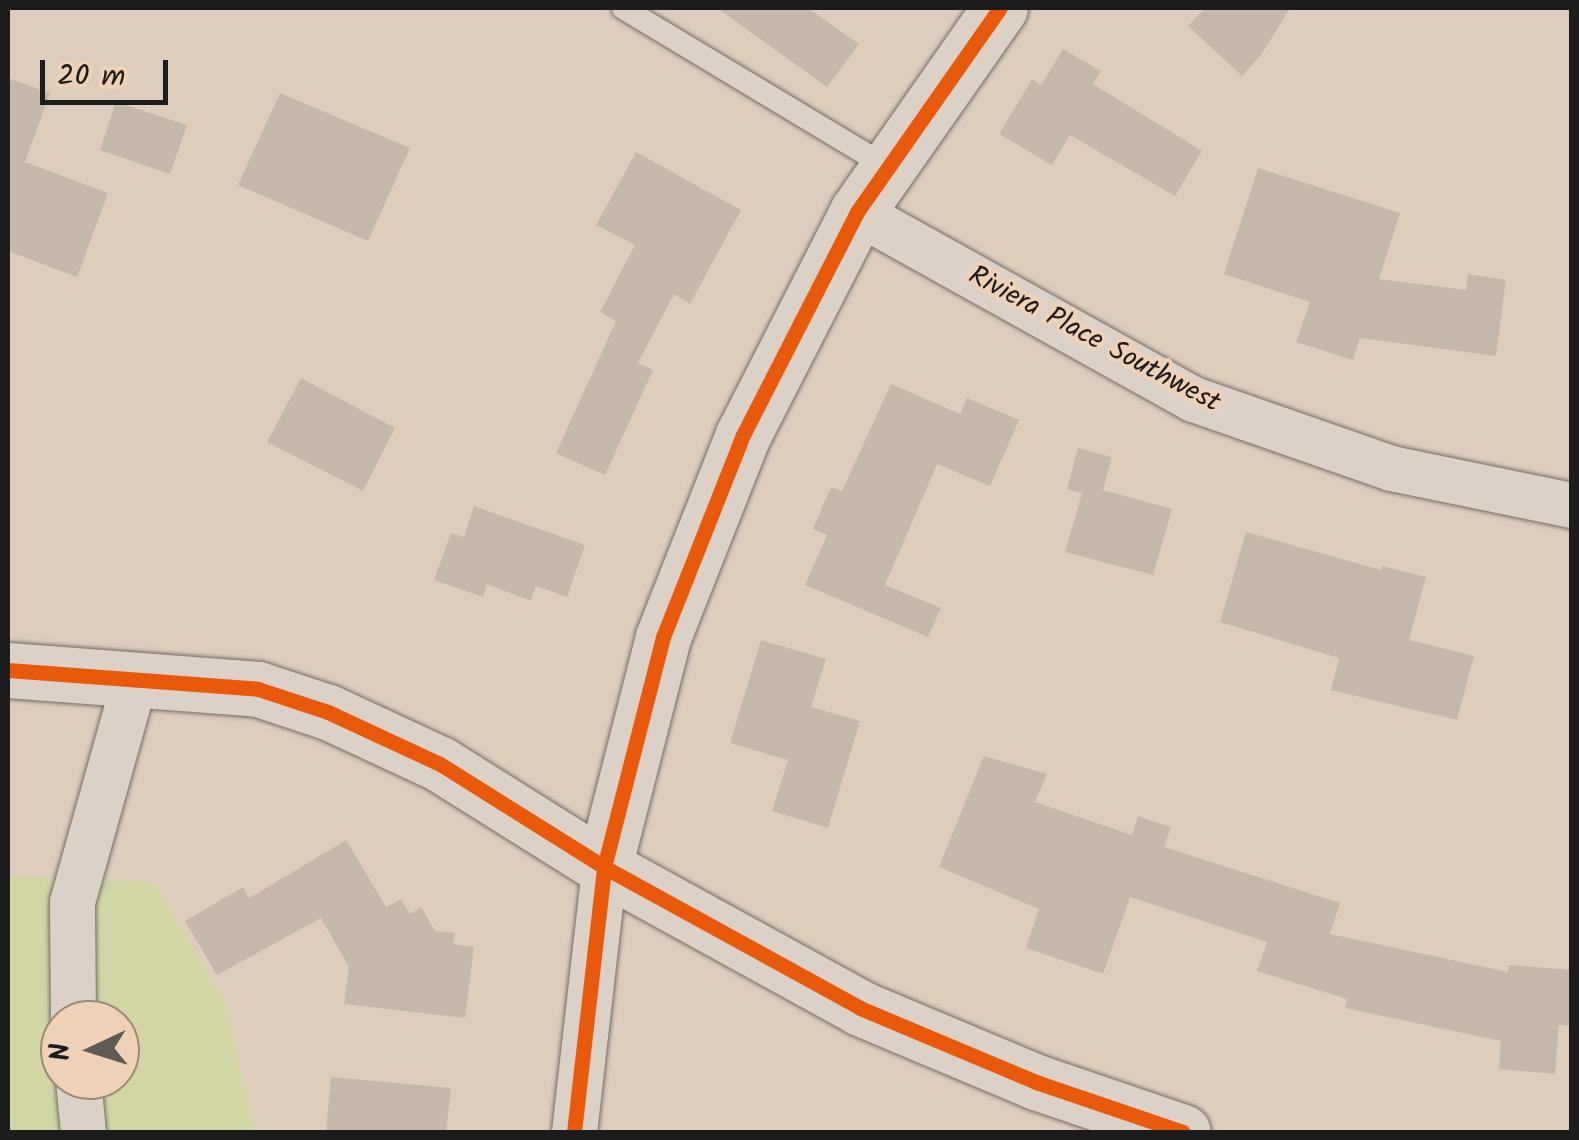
<!DOCTYPE html>
<style>
body{margin:0}
#map{position:relative;width:1579px;height:1140px;overflow:hidden;background:#dfcdbc;font-family:Kalam,sans-serif}
div>[style]{position:absolute}
.green>*{inset:0;background:#d2d6a5}
.building>*{inset:0;background:#c6b8a9}
.roads{filter:drop-shadow(0 0 2px #746c64) drop-shadow(0 0 2px #746c64)}
.service>*{height:22px;margin:-11px;padding:0 11px;transform-origin:11px;border-radius:11px;background:#dcd1c6}
.minor>*{height:45px;margin:-22.5px;padding:0 22.5px;transform-origin:22.5px;border-radius:22.5px;background:#dcd1c6}
.tertiary>*{height:55px;margin:-27.5px;padding:0 27.5px;transform-origin:27.5px;border-radius:27.5px;background:#dcd1c6}
.cycleway>*{height:15px;margin:-7.5px;padding:0 7.5px;transform-origin:7.5px;border-radius:7.5px;background:#e8590c}
span{translate:-50% -50%;white-space:nowrap;text-align:center;line-height:1.15;-webkit-text-stroke:8px #efd1b5;paint-order:stroke}
.street-label{font-size:28px;color:#1c1c1c}
.frame{position:absolute;inset:0;border:10px solid #1c1c1c;pointer-events:none}
.north{position:absolute;left:40px;top:1000px;width:100px;height:100px;box-sizing:border-box;background:#efd1b5;border:2px solid #9b8978;border-radius:50%;rotate:266deg;font-size:28px;font-weight:700;line-height:40px;text-align:center;color:#1c1c1c}
.north::after{content:'';display:block;margin:auto;width:35px;height:45px;background:#605a54;clip-path:polygon(50% 0,100% 100%,50% 72%,0 100%)}
.scale{position:absolute;left:40px;top:60px;width:128px;height:45px;box-sizing:border-box;border:5px solid #1c1c1c;border-top:0;padding-left:12px;font-size:30px;line-height:35px;white-space:nowrap;color:#1c1c1c;-webkit-text-stroke:8px #efd1b5;paint-order:stroke}
</style>
<div id="map">
<div class="green">
<i style="clip-path:polygon(evenodd,8px 875px,154px 882px,226px 1005px,255px 1132px,8px 1132px,8px 875px,60px 1020px,120px 1020px,120px 1080px,60px 1080px,60px 1020px)"></i>
</div>
<div class="building">
<i style="clip-path:polygon(717px 8px,808px 8px,859px 44px,827px 87px)"></i>
<i style="clip-path:polygon(1205px 8px,1290px 8px,1261px 55px,1242px 76px,1188px 26px)"></i>
<i style="clip-path:polygon(1063px 49px,1101px 71px,1093px 84px,1202px 151px,1175px 196px,1070px 135px,1052px 165px,999px 134px,1032px 79px,1041px 85px)"></i>
<i style="clip-path:polygon(8px 78px,50px 93px,25px 162px,108px 193px,77px 277px,8px 251px)"></i>
<i style="clip-path:polygon(280px 93px,410px 148px,368px 241px,238px 185px)"></i>
<i style="clip-path:polygon(116px 102px,187px 125px,170px 174px,100px 150px)"></i>
<i style="clip-path:polygon(636px 152px,741px 210px,690px 304px,674px 294px,638px 363px,653px 370px,605px 475px,556px 453px,616px 321px,600px 312px,635px 245px,596px 225px)"></i>
<i style="clip-path:polygon(1258px 168px,1400px 213px,1379px 279px,1466px 290px,1468px 274px,1506px 280px,1496px 356px,1360px 338px,1353px 360px,1296px 342px,1310px 302px,1224px 274px)"></i>
<i style="clip-path:polygon(301px 378px,395px 428px,363px 491px,267px 442px)"></i>
<i style="clip-path:polygon(891px 384px,960px 414px,967px 398px,1019px 420px,990px 486px,937px 464px,885px 585px,941px 608px,928px 637px,805px 585px,827px 535px,813px 529px,831px 487px,842px 491px)"></i>
<i style="clip-path:polygon(1078px 448px,1112px 457px,1103px 490px,1172px 509px,1153px 575px,1065px 552px,1082px 493px,1067px 489px)"></i>
<i style="clip-path:polygon(474px 506px,585px 545px,567px 597px,536px 586px,531px 601px,487px 584px,483px 597px,434px 580px,451px 533px,464px 537px)"></i>
<i style="clip-path:polygon(1246px 532px,1381px 570px,1382px 566px,1426px 577px,1409px 640px,1474px 656px,1457px 720px,1331px 690px,1339px 658px,1220px 622px)"></i>
<i style="clip-path:polygon(761px 640px,826px 659px,811px 707px,860px 721px,828px 828px,772px 811px,788px 760px,730px 743px)"></i>
<i style="clip-path:polygon(984px 756px,1047px 774px,1035px 802px,1132px 835px,1138px 816px,1171px 827px,1164px 847px,1340px 903px,1330px 934px,1508px 972px,1509px 965px,1572px 970px,1572px 1026px,1559px 1025px,1555px 1074px,1499px 1069px,1501px 1041px,1345px 1008px,1347px 999px,1257px 971px,1267px 942px,1130px 897px,1103px 974px,1026px 948px,1039px 909px,939px 867px)"></i>
<i style="clip-path:polygon(346px 840px,386px 907px,401px 899px,410px 914px,421px 907px,435px 931px,455px 933px,453px 944px,474px 947px,465px 1018px,344px 1004px,349px 967px,321px 918px,217px 975px,185px 921px,243px 887px,249px 898px)"></i>
<i style="clip-path:polygon(331px 1077px,451px 1088px,446px 1132px,326px 1132px)"></i>
</div>
<div class="roads">
<div class="service">
<i style="left:623px;top:8px;width:309px;rotate:31deg"></i>
</div>
<div class="minor">
<i style="left:857px;top:212px;width:385px;rotate:29.1deg"></i>
<i style="left:1193px;top:399px;width:210px;rotate:19.2deg"></i>
<i style="left:1391px;top:468px;width:185px;rotate:11.6deg"></i>
<i style="left:73px;top:1020px;width:118px;rotate:-90.5deg"></i>
<i style="left:72px;top:902px;width:233px;rotate:-74.3deg"></i>
<i style="left:78px;top:1080px;width:52px;rotate:84.5deg"></i>
<i style="left:574px;top:1132px;width:267px;rotate:-83.5deg"></i>
</div>
<div class="tertiary">
<i style="left:8px;top:670px;width:251px;rotate:4.3deg"></i>
<i style="left:258px;top:689px;width:74px;rotate:18.2deg"></i>
<i style="left:328px;top:712px;width:123px;rotate:24.9deg"></i>
<i style="left:440px;top:764px;width:194px;rotate:32.1deg"></i>
<i style="left:604px;top:867px;width:292px;rotate:28.8deg"></i>
<i style="left:860px;top:1008px;width:191px;rotate:22.8deg"></i>
<i style="left:1036px;top:1082px;width:155px;rotate:18.8deg"></i>
<i style="left:604px;top:867px;width:237px;rotate:-75.6deg"></i>
<i style="left:663px;top:637px;width:217px;rotate:-68.4deg"></i>
<i style="left:743px;top:435px;width:250px;rotate:-62.9deg"></i>
<i style="left:857px;top:212px;width:249px;rotate:-55deg"></i>
</div>
</div>
<div class="cycleway">
<i style="left:8px;top:670px;width:251px;rotate:4.3deg"></i>
<i style="left:258px;top:689px;width:74px;rotate:18.2deg"></i>
<i style="left:328px;top:712px;width:123px;rotate:24.9deg"></i>
<i style="left:440px;top:764px;width:194px;rotate:32.1deg"></i>
<i style="left:604px;top:867px;width:292px;rotate:28.8deg"></i>
<i style="left:860px;top:1008px;width:191px;rotate:22.8deg"></i>
<i style="left:1036px;top:1082px;width:155px;rotate:18.8deg"></i>
<i style="left:574px;top:1132px;width:267px;rotate:-83.5deg"></i>
<i style="left:604px;top:867px;width:237px;rotate:-75.6deg"></i>
<i style="left:663px;top:637px;width:217px;rotate:-68.4deg"></i>
<i style="left:743px;top:435px;width:250px;rotate:-62.9deg"></i>
<i style="left:857px;top:212px;width:249px;rotate:-55deg"></i>
</div>
<div class="street-label">
<span style="left:1094px;top:340px;rotate:28deg">Riviera Place Southwest</span>
</div>
<div class="frame"></div>
<div class="north">N</div>
<div class="scale">20 m</div>
</div>
